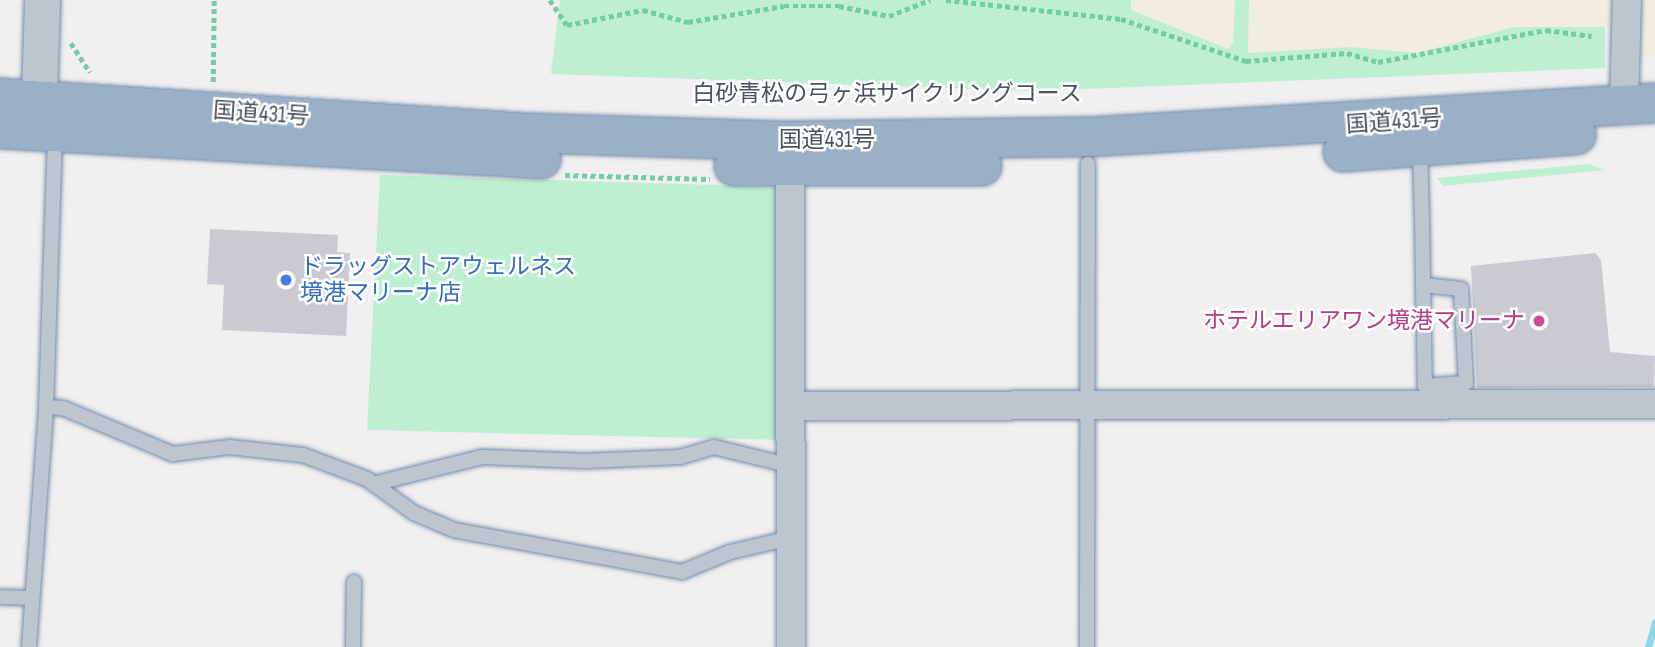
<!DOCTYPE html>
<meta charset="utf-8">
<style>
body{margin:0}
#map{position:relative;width:1655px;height:647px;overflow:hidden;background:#f1efef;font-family:"Sofia Sans Condensed","Noto Sans JP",sans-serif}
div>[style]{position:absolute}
.green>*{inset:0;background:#bdefd0}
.sand>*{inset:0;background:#f3eddf}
.stream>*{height:7px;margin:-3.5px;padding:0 3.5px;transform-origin:3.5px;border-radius:3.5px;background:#8ad8ec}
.building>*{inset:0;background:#c9cbd1}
.path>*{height:4.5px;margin-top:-2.25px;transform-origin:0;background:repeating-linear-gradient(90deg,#74cda2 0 5px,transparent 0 8.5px)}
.roads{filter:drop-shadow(0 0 2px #718caa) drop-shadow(0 0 2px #718caa)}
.service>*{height:14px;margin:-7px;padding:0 7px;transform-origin:7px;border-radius:7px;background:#bdc6ce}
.minor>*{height:28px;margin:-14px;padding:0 14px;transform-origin:14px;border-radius:14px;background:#bdc6ce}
.tertiary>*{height:35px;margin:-17.5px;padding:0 17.5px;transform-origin:17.5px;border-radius:17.5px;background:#bdc6ce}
.trunk>*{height:38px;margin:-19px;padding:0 19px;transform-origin:19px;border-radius:19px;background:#9ab0c6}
.dots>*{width:19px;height:19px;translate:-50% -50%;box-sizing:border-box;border:4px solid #fff;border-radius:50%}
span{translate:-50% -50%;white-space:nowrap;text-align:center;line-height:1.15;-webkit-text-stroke:5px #fff;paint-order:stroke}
.street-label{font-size:23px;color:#47525c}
.shop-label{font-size:23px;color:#366cbe}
.left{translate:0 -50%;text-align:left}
.hotel-label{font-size:23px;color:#b23c85}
.right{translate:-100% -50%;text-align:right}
</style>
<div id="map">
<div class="green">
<i style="clip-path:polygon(560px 0,1605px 0,1605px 68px,1035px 91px,551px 74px)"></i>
<i style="clip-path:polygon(1589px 164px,1605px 170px,1443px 186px,1437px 178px)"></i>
<i style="clip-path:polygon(380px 175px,780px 187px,783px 440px,367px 430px)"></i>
</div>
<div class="sand">
<i style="clip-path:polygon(1131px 0,1235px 0,1233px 43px,1228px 49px,1131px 10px)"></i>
<i style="clip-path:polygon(1249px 0,1617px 0,1617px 27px,1514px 27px,1417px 53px,1350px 47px,1248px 53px)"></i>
<i style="clip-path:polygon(1638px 0,1655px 0,1655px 55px,1636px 57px)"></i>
</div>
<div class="stream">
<i style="left:1648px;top:647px;width:26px;rotate:-74deg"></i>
</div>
<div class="building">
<i style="clip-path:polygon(210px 229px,338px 235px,337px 252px,350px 253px,346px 336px,222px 330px,224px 285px,207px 284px)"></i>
<i style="clip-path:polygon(1595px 253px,1601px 260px,1610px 352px,1655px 356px,1654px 387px,1477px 388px,1471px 266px)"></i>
</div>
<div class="path">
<i style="left:550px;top:0;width:30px;rotate:56deg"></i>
<i style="left:567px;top:25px;width:77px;rotate:-11.2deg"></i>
<i style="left:643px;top:10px;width:47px;rotate:14.9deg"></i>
<i style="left:688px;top:22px;width:97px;rotate:-9.5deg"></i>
<i style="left:784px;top:6px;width:55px"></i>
<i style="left:839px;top:6px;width:51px;rotate:11.3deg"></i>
<i style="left:889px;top:16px;width:44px;rotate:-21.3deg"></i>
<i style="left:946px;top:0;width:176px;rotate:6.2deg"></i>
<i style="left:1121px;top:19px;width:132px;rotate:18.6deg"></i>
<i style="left:1246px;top:61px;width:101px;rotate:-4.5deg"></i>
<i style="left:1347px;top:53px;width:32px;rotate:16deg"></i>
<i style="left:1378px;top:62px;width:171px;rotate:-10.8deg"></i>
<i style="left:1546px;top:30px;width:46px;rotate:7.4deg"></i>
<i style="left:71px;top:43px;width:35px;rotate:57deg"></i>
<i style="left:213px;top:82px;width:82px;rotate:-89.3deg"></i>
<i style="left:565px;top:175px;width:145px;rotate:1.6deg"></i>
</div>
<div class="roads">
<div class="service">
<i style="left:1420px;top:148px;width:70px;rotate:88.4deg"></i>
<i style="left:1422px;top:218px;width:67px;rotate:89.1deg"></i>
<i style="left:1423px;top:285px;width:101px;rotate:88.9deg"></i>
<i style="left:1425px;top:386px;width:41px;rotate:-4.2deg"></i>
<i style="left:1466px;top:383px;width:94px;rotate:-93deg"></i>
<i style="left:1461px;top:289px;width:38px;rotate:-174deg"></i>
<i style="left:46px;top:407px;width:17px;rotate:3deg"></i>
<i style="left:63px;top:408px;width:119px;rotate:22.7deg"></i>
<i style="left:173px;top:454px;width:56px;rotate:-7.1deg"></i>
<i style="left:229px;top:447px;width:74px;rotate:6.2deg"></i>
<i style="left:303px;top:455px;width:68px;rotate:20.6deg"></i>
<i style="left:367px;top:479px;width:58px;rotate:35.9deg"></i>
<i style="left:414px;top:513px;width:43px;rotate:23deg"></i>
<i style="left:454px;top:530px;width:232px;rotate:10.4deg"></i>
<i style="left:682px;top:572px;width:52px;rotate:-22.6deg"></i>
<i style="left:730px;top:552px;width:62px;rotate:-13.1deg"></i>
<i style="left:373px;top:484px;width:112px;rotate:-13.9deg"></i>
<i style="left:482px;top:457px;width:103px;rotate:2.2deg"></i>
<i style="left:585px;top:461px;width:95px;rotate:-2.4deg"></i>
<i style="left:680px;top:457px;width:35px;rotate:-16deg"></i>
<i style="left:714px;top:447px;width:80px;rotate:13.7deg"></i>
<i style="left:0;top:597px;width:32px;rotate:2deg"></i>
<i style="left:29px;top:647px;width:241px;rotate:-85.9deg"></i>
<i style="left:46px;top:407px;width:272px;rotate:-88.1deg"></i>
<i style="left:353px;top:647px;width:65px;rotate:-89.1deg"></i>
<i style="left:1087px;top:647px;width:483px;rotate:-89.9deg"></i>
</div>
<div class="minor">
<i style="left:1624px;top:105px;width:105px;rotate:-88.4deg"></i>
<i style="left:790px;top:149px;width:498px;rotate:89.9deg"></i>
<i style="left:793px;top:406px;width:862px;rotate:-0.13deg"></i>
</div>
<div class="tertiary">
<i style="left:38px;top:128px;width:128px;rotate:-88.2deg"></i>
</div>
<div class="trunk">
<i style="left:0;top:98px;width:530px;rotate:3.79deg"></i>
<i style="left:529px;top:133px;width:261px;rotate:1.8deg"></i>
<i style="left:790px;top:141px;width:298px;rotate:-0.8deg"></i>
<i style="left:1088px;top:137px;width:568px;rotate:-3.43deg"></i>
<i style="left:0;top:129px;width:542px;rotate:3.17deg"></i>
<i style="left:1343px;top:152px;width:234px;rotate:-4.2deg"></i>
<i style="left:734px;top:166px;width:248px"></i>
</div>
</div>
<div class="dots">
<i style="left:286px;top:280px;background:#3f7fe0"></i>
<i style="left:1539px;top:321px;background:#d1479c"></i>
</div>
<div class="street-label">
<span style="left:887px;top:94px">白砂青松の弓ヶ浜サイクリングコース</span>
<span style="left:261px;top:114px;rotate:4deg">国道431号</span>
<span style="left:1394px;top:122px;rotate:-4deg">国道431号</span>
<span style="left:827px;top:140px">国道431号</span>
</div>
<div class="shop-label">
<span class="left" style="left:300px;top:280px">ドラッグストアウェルネス<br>境港マリーナ店</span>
</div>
<div class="hotel-label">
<span class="right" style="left:1525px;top:321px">ホテルエリアワン境港マリーナ</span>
</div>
</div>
